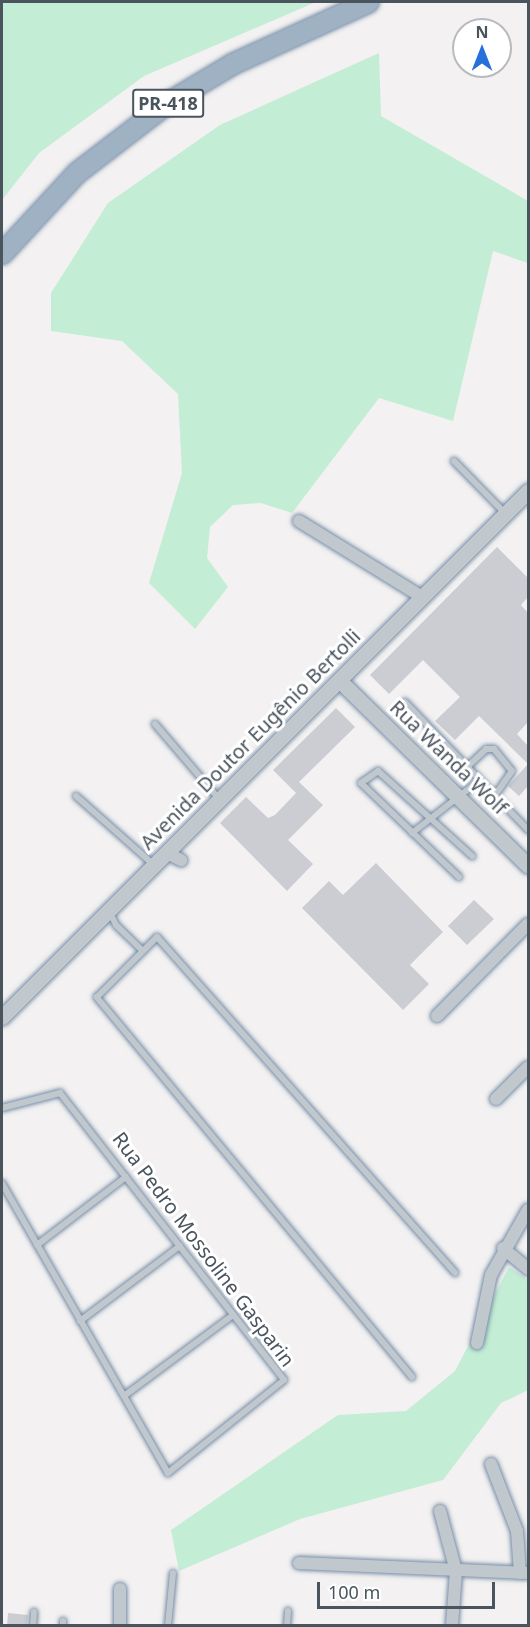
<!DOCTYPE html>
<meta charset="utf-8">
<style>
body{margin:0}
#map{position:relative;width:530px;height:1627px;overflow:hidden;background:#f3f1f1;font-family:"Noto Sans",sans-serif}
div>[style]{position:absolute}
.green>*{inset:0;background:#c3edd4}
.building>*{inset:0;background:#cbcdd3}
.roads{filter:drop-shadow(0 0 2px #778ea8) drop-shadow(0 0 2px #778ea8)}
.service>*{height:6px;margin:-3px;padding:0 3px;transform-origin:3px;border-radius:3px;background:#c0c8ce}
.minor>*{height:12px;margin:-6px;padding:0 6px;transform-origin:6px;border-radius:6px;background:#c0c8ce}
.tertiary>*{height:15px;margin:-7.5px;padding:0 7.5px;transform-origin:7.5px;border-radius:7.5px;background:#c0c8ce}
.trunk>*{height:20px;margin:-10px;padding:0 10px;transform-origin:10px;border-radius:10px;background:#9fb2c4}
span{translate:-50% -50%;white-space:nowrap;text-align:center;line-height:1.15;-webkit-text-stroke:6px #fff;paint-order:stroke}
.shield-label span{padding:2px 4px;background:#fff;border:2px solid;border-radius:4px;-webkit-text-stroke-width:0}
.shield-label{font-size:18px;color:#4a545d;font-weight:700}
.street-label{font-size:20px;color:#4a545d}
.frame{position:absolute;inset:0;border:3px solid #4a545d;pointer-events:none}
.north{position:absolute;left:452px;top:18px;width:60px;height:60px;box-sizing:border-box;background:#fff;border:2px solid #b7bbbe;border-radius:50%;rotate:0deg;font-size:16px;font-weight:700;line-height:24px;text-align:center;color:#4a545d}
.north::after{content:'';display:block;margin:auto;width:21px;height:27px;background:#2571d9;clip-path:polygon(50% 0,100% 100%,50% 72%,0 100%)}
.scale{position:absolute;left:317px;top:1582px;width:178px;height:27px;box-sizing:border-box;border:3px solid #4a545d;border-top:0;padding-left:8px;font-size:18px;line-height:21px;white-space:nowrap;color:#4a545d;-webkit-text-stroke:4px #fff;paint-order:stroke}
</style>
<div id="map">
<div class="green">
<i style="clip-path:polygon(2px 2px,316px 2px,144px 76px,39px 153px,2px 200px)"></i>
<i style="clip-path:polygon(379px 53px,381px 116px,528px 201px,528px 263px,493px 251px,453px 421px,379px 398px,292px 513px,261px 503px,233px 505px,210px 527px,207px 558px,228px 587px,195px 629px,149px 583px,182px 473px,178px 394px,122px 341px,51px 331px,51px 293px,108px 203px,220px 125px)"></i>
<i style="clip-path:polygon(509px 1267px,528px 1280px,528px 1390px,501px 1403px,443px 1480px,300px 1519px,179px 1571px,171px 1530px,338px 1415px,406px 1411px,455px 1371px)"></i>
</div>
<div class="building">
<i style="clip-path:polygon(497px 547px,528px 578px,528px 597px,521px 605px,528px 613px,528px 722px,517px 734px,528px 746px,528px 786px,519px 796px,508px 786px,528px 764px,479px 716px,455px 740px,435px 721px,460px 697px,423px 660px,389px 694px,370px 675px)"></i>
<i style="clip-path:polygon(336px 708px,355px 727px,299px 782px,323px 805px,288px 840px,313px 864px,287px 891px,220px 823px,246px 797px,268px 818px,275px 815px,296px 793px,273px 770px)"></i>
<i style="clip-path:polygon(376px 863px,443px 932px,410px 965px,429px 984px,403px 1010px,302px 908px,329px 881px,343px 895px)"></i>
<i style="clip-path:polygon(474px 900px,494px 919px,467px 945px,448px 926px)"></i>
<i style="clip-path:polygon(8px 1613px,28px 1615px,27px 1626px,7px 1626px)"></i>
</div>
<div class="roads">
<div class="service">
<i style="left:454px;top:461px;width:73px;rotate:45.6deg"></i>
<i style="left:405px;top:702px;width:178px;rotate:46.1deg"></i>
<i style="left:155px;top:724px;width:99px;rotate:49.5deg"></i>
<i style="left:468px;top:766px;width:25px;rotate:-43deg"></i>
<i style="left:486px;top:749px;width:8px"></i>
<i style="left:494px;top:749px;width:28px;rotate:51deg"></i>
<i style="left:512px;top:771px;width:29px;rotate:125deg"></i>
<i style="left:76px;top:796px;width:104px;rotate:41.5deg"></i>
<i style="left:412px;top:833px;width:86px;rotate:-37.9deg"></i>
<i style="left:459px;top:877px;width:136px;rotate:-136.2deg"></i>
<i style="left:361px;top:783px;width:21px;rotate:-35deg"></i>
<i style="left:378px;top:771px;width:127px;rotate:42.1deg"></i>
<i style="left:109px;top:911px;width:16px;rotate:63deg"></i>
<i style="left:116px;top:925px;width:35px;rotate:44deg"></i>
<i style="left:2px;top:1108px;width:60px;rotate:-14.5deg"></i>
<i style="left:60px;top:1093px;width:364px;rotate:52deg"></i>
<i style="left:284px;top:1380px;width:149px;rotate:141.3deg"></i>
<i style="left:168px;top:1473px;width:334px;rotate:-119.8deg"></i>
<i style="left:37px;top:1245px;width:112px;rotate:-37.4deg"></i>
<i style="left:80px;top:1321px;width:125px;rotate:-36.9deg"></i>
<i style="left:412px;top:1377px;width:494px;rotate:-129.7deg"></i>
<i style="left:97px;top:997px;width:85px;rotate:-45deg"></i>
<i style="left:157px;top:937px;width:449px;rotate:48.4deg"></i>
<i style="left:124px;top:1396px;width:136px;rotate:-36.6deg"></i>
<i style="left:33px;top:1626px;width:14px;rotate:-86deg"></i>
<i style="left:63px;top:1626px;width:5px;rotate:-90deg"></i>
<i style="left:168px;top:1626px;width:53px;rotate:-84.6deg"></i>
<i style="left:287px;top:1626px;width:15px;rotate:-86deg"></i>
</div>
<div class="minor">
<i style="left:299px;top:521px;width:145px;rotate:31.7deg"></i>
<i style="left:167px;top:853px;width:16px;rotate:27deg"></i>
<i style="left:437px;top:1016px;width:129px;rotate:-45.3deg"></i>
<i style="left:496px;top:1099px;width:45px;rotate:-45deg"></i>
<i style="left:503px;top:1248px;width:33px;rotate:40deg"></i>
<i style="left:477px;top:1343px;width:69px;rotate:-78.4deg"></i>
<i style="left:491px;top:1275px;width:75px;rotate:-60.4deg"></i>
<i style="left:491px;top:1464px;width:72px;rotate:68.8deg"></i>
<i style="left:517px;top:1531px;width:42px;rotate:85.9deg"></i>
<i style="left:440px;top:1511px;width:62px;rotate:75.1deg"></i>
<i style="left:456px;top:1571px;width:55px;rotate:94.2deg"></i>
<i style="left:299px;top:1563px;width:229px;rotate:2.5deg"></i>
<i style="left:120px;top:1626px;width:37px;rotate:-90deg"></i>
</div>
<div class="tertiary">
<i style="left:339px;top:680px;width:265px;rotate:44.5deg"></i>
<i style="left:2px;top:1017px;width:744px;rotate:-45deg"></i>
</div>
<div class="trunk">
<i style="left:2px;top:254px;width:110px;rotate:-47.2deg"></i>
<i style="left:77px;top:173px;width:118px;rotate:-37.5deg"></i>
<i style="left:171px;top:101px;width:72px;rotate:-30.8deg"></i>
<i style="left:233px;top:64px;width:149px;rotate:-24.5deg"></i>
</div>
</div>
<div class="shield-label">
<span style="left:168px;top:103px">PR-418</span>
</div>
<div class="street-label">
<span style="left:250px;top:739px;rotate:-45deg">Avenida Doutor Eugênio Bertolli</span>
<span style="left:449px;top:757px;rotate:44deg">Rua Wanda Wolf</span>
<span style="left:204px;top:1249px;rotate:53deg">Rua Pedro Mossoline Gasparin</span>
</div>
<div class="frame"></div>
<div class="north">N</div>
<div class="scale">100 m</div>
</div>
